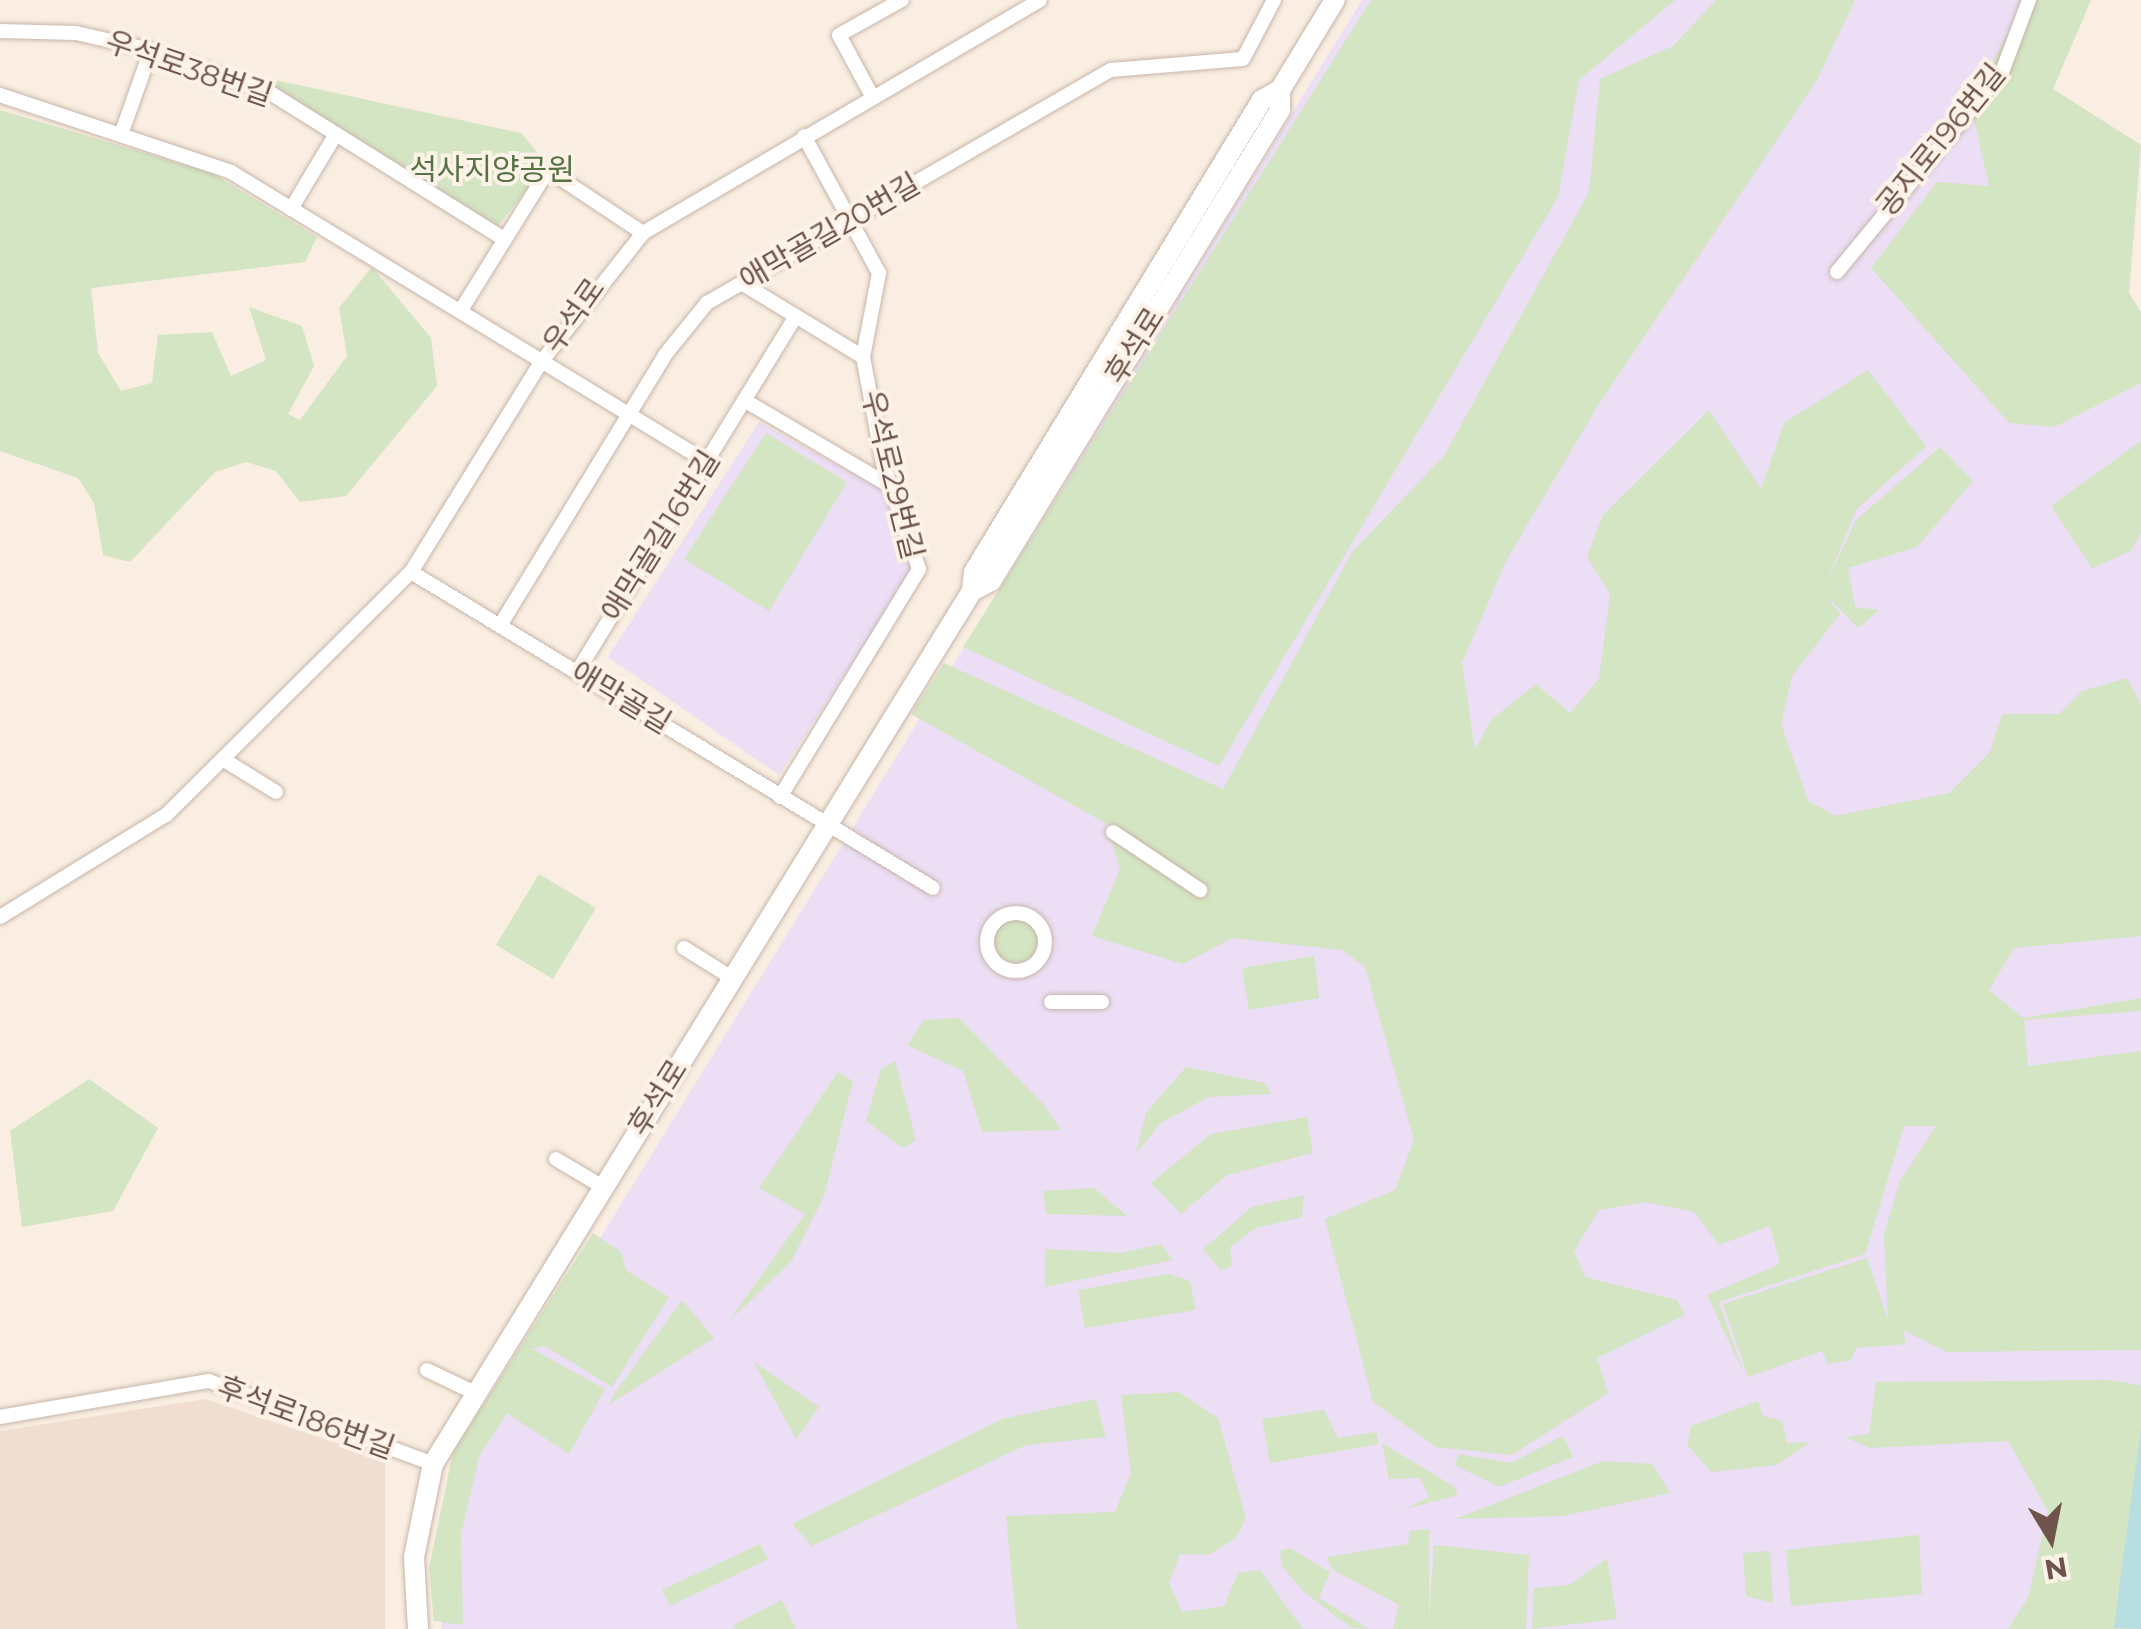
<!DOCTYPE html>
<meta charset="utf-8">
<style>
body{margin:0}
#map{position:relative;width:2141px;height:1629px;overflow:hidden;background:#f9eee1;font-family:Montserrat,"Noto Sans KR",sans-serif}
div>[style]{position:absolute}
.residential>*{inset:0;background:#f0dfd0}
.education>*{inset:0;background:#ebdef5}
.green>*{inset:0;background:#d3e5c2}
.round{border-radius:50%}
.water>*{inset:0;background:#b8dee1}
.roads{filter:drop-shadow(0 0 2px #c8b5aa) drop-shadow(0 0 2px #c8b5aa)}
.street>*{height:14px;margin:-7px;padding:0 7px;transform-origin:7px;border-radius:7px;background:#fff}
.street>.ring{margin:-7px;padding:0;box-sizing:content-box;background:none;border:14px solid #fff;border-radius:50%}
.secondary>*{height:20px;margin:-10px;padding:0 10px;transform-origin:10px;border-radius:10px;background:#fff}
span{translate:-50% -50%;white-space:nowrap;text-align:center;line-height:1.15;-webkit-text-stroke:8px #fdf2e7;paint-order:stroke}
.street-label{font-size:30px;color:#6e544b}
.park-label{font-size:30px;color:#557344}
.north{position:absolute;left:2001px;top:1489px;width:100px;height:100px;-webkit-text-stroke:8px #fdf2e7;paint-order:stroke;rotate:170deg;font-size:28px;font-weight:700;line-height:40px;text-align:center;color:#6e544b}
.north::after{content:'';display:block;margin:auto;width:35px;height:45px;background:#6e544b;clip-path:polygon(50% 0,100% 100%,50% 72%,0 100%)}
</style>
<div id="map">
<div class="residential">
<i style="clip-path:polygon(205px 1399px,385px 1459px,385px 1629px,0 1629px,0 1431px)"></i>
</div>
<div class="education">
<i style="clip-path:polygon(1362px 0,2062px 0,2024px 151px,2141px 366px,2141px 1629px,441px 1629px,473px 1445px)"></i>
<i style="clip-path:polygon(759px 422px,888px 493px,915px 567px,779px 775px,608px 657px)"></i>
</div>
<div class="green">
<i style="clip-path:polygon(1371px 0,1675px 0,1579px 80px,1558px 197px,1219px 766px,963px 647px)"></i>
<i style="clip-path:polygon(1716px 0,1855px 0,1817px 80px,1597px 407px,1506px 561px,1462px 663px,1475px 750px,1491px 720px,1536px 684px,1570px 713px,1599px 679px,1610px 594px,1587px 557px,1603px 515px,1709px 410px,1761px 489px,1784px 423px,1868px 370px,1926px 446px,1856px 510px,1823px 592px,1856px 520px,1940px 447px,1973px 481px,1917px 547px,1848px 568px,1855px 607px,1879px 610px,1858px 628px,1825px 594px,1840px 614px,1792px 676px,1781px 724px,1808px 801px,1835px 816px,1949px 793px,1990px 752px,2002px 714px,2059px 714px,2082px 691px,2127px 678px,2141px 704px,2141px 936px,2014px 948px,1989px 990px,2023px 1018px,2141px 998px,2141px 1011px,2024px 1020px,2028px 1066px,2141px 1051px,2141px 1350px,1947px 1352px,1903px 1330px,1906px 1344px,1856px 1348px,1851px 1360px,1828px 1364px,1822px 1351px,1748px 1377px,1723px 1304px,1867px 1258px,1888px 1320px,1884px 1234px,1900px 1181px,1936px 1126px,1904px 1126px,1865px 1254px,1719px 1302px,1744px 1374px,1707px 1295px,1780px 1264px,1770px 1226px,1719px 1245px,1694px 1212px,1645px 1202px,1599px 1210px,1574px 1251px,1585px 1277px,1677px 1300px,1685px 1315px,1597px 1358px,1608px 1393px,1512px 1455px,1436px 1447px,1373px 1402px,1325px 1219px,1395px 1190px,1414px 1140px,1365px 967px,1342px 950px,1232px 938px,1183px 964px,1092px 936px,1120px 869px,1107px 824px,911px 714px,944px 663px,1223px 789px,1352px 552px,1444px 456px,1589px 192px,1600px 79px,1673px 46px)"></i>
<i style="clip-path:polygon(2024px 0,2091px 0,2053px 89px,2141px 145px,2129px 293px,2141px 312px,2141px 383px,2054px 427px,2009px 423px,1871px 268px,1937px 182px,1989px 186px,1971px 106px)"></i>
<i style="clip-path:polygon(257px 76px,521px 133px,547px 164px,498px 226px)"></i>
<i style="clip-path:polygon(0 110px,212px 173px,317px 237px,305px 262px,91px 288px,98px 353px,121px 391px,152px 383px,158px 335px,212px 332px,231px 376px,266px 360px,249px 307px,302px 326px,314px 366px,288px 414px,300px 420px,347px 356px,339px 308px,372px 267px,431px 338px,437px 386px,346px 496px,300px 502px,276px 471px,246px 462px,215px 472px,130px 562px,103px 555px,94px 503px,78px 478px,0 451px)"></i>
<i style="clip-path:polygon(766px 433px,847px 482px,769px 611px,684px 559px)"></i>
<i style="clip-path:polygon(2141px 441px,2141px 533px,2131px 551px,2092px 568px,2051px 506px)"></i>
<i style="clip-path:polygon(539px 874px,596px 908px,553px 979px,496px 945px)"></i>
<i class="round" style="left:990px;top:917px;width:48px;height:48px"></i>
<i style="clip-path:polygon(1314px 956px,1319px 998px,1249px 1010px,1242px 968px)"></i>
<i style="clip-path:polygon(959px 1018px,1043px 1104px,1061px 1130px,982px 1132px,963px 1071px,907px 1045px,924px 1020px)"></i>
<i style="clip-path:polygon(895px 1061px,916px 1140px,903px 1148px,866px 1121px,881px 1069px)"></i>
<i style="clip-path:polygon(1186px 1067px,1265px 1083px,1271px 1094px,1209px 1097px,1162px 1122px,1136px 1153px,1146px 1113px)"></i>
<i style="clip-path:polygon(838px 1072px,853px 1081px,824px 1196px,791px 1262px,729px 1321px,805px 1214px,759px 1188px)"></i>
<i style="clip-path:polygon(89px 1079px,158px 1128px,113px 1211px,22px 1227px,10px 1131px)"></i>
<i style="clip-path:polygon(1307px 1117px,1313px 1153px,1227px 1175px,1181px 1214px,1151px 1183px,1211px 1134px)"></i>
<i style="clip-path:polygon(1094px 1188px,1127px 1216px,1046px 1214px,1043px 1191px)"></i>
<i style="clip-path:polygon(1304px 1195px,1302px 1217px,1256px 1228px,1230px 1247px,1232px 1266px,1221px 1270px,1203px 1249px,1252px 1207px)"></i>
<i style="clip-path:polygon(593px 1233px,621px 1252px,627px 1271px,669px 1297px,612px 1387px,545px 1346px,532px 1349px,605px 1389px,569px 1454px,507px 1413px,479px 1457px,461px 1534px,463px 1625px,434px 1621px,429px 1568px,453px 1452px)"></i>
<i style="clip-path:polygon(1161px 1244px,1173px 1260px,1045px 1287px,1045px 1249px,1121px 1253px)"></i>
<i style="clip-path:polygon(1169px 1274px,1190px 1281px,1196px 1310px,1085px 1328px,1078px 1290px)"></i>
<i style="clip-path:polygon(682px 1300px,714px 1338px,608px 1405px,617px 1390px)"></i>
<i style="clip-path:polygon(753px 1361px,819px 1407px,796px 1439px)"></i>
<i style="clip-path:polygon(2109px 1380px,2141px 1385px,2141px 1629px,2008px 1629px,2028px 1598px,2048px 1511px,2008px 1441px,1869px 1448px,1845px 1437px,1869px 1434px,1876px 1382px)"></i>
<i style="clip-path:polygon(1179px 1392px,1218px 1418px,1246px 1518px,1236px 1538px,1208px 1555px,1180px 1554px,1169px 1583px,1182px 1612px,1224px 1606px,1238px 1573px,1260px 1570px,1303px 1629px,1017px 1629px,1006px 1516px,1115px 1512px,1131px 1473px,1121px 1395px)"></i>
<i style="clip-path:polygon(1095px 1399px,1106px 1437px,1026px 1445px,812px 1546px,792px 1524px,1002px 1419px)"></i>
<i style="clip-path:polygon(1758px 1401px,1763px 1416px,1782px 1421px,1787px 1443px,1810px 1442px,1777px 1465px,1711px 1472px,1687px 1444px,1691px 1426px)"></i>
<i style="clip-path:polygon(1324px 1410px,1338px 1438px,1376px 1432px,1379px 1444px,1270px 1463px,1262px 1419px)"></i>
<i style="clip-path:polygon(1563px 1436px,1573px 1457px,1499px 1487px,1454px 1465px,1459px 1454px,1511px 1463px)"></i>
<i style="clip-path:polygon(1382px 1443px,1453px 1486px,1458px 1495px,1404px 1509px,1429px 1497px,1420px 1478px,1389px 1479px)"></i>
<i style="clip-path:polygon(1603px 1461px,1652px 1464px,1670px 1493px,1563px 1516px,1455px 1519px)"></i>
<i style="clip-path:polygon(1429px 1529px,1429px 1623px,1434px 1545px,1529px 1555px,1526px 1629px,1393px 1629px,1399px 1605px,1333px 1570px,1327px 1557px,1408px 1544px,1410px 1531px)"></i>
<i style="clip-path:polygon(1919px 1535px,1922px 1594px,1791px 1606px,1786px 1550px)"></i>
<i style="clip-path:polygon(760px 1544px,768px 1559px,670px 1606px,662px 1590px)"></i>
<i style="clip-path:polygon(1290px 1548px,1330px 1572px,1319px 1598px,1369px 1629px,1351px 1628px,1304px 1592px,1282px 1566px,1280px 1551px)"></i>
<i style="clip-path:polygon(1770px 1551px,1773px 1603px,1746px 1596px,1743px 1553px)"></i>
<i style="clip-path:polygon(1607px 1558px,1617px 1619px,1532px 1629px,1534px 1588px,1570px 1585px)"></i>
<i style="clip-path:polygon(782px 1600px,796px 1629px,735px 1629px,733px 1625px)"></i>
</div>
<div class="water">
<i style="clip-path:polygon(2141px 1428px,2141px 1629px,2114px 1628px,2124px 1552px)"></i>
</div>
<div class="roads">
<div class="street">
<i style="left:0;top:31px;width:76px;rotate:1.5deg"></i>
<i style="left:76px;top:33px;width:77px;rotate:12.8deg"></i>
<i style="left:151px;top:50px;width:129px;rotate:20deg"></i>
<i style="left:272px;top:94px;width:274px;rotate:32deg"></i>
<i style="left:0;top:95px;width:243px;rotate:18.4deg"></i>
<i style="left:231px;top:172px;width:557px;rotate:31.35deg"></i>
<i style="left:872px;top:96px;width:69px;rotate:-118.4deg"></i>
<i style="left:839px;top:35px;width:72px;rotate:-29.1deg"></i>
<i style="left:123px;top:129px;width:84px;rotate:-70.5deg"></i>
<i style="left:291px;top:209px;width:87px;rotate:-59deg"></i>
<i style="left:1837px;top:272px;width:259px;rotate:-50.5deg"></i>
<i style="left:2002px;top:72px;width:77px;rotate:-69.4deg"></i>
<i style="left:743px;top:284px;width:140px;rotate:31.3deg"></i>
<i style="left:461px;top:310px;width:165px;rotate:-58.1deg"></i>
<i style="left:548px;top:170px;width:114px;rotate:33.6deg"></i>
<i style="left:744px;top:400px;width:169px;rotate:30.5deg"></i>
<i style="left:411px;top:572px;width:610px;rotate:31.19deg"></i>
<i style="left:501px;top:624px;width:315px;rotate:-58.6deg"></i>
<i style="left:665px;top:355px;width:67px;rotate:-51.1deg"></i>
<i style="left:707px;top:303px;width:466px;rotate:-30deg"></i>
<i style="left:1111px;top:70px;width:132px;rotate:-4.8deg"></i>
<i style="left:1243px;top:59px;width:67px;rotate:-62.3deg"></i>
<i style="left:577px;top:672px;width:414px;rotate:-58.4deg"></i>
<i style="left:224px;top:760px;width:61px;rotate:31.6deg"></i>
<i style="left:780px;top:797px;width:267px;rotate:-58.6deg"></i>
<i style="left:919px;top:569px;width:107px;rotate:-109.1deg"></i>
<i style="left:884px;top:468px;width:113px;rotate:-100.7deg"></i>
<i style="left:863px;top:357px;width:86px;rotate:-79.2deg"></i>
<i style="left:879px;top:273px;width:156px;rotate:-118.7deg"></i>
<i style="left:1113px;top:832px;width:105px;rotate:33.7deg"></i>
<i class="ring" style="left:987px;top:913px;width:44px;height:44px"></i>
<i style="left:0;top:917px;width:195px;rotate:-31.6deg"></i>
<i style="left:166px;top:815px;width:345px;rotate:-44.8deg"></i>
<i style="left:411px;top:572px;width:248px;rotate:-58.2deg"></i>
<i style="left:542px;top:361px;width:163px;rotate:-51.7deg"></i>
<i style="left:643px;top:233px;width:460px;rotate:-30.4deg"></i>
<i style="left:684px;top:948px;width:57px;rotate:32deg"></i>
<i style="left:1051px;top:1002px;width:51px"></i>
<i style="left:556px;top:1159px;width:55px;rotate:30.8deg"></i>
<i style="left:427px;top:1370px;width:53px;rotate:25.6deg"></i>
<i style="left:0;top:1417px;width:212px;rotate:-9.8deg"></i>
<i style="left:209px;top:1381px;width:239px;rotate:20.3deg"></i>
</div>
<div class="secondary">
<i style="left:972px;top:591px;width:21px;rotate:-28deg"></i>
<i style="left:991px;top:581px;width:553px;rotate:-58.47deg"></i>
<i style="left:1280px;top:110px;width:20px;rotate:-90deg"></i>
<i style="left:418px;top:1629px;width:72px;rotate:-93.2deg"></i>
<i style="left:414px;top:1557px;width:95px;rotate:-78.5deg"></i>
<i style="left:433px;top:1464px;width:1026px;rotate:-58.31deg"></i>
<i style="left:972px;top:591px;width:19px;rotate:-84deg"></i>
<i style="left:974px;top:572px;width:553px;rotate:-58.61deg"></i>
<i style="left:1262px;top:100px;width:21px;rotate:-29deg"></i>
<i style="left:1280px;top:90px;width:105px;rotate:-58.6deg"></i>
</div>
</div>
<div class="street-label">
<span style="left:189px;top:69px;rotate:19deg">우석로38번길</span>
<span style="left:1941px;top:140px;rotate:-51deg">공지로196번길</span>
<span style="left:830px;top:232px;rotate:-30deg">애막골길20번길</span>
<span style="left:574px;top:316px;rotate:-55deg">우석로</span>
<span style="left:1135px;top:346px;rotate:-58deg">후석로</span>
<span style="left:892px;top:475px;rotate:76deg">우석로29번길</span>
<span style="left:661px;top:536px;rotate:-58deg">애막골길16번길</span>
<span style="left:621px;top:698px;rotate:31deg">애막골길</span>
<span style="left:658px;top:1098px;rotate:-58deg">후석로</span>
<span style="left:306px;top:1418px;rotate:20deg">후석로186번길</span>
</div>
<div class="park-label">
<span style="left:492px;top:170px">석사지양공원</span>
</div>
<div class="north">N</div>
</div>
